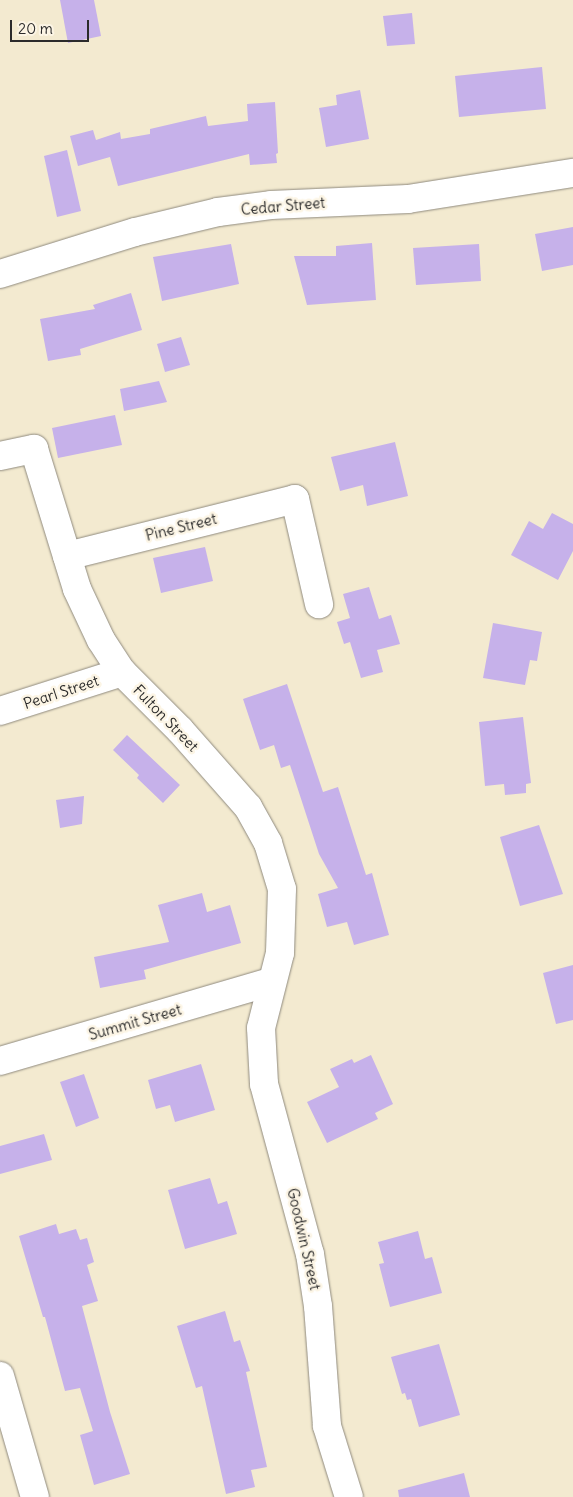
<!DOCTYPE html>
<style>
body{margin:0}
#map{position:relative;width:573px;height:1497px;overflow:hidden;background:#f3ead0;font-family:Delius,sans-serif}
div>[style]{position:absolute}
.building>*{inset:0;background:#c6b1ea}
.roads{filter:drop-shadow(0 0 1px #8f8a7e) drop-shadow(0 0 1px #8f8a7e)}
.minor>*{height:28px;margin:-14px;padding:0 14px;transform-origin:14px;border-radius:14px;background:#fff}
span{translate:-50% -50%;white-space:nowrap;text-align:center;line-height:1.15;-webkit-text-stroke:5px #fcf5e5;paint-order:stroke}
.street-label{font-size:15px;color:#2b2b2b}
.scale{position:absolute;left:10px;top:20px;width:79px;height:22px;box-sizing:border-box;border:2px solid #2b2b2b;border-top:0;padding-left:6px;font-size:15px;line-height:18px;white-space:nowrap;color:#2b2b2b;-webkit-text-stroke:4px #fcf5e5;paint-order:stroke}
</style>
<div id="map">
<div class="building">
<i style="clip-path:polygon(60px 0,94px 0,101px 36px,68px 43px)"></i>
<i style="clip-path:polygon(412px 13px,415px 44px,387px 46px,383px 16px)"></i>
<i style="clip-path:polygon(542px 67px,546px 109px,459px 117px,455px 76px)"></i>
<i style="clip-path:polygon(360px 90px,369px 139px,326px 147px,319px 108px,337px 105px,336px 95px)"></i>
<i style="clip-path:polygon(275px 102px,278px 153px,276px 154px,277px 163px,250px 165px,249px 154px,118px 186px,110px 157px,78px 166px,70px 136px,93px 130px,96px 140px,120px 132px,121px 139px,150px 134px,150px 129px,206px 116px,208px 126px,248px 121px,247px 104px)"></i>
<i style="clip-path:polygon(67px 150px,81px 211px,57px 217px,44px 156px)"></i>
<i style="clip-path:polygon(573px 227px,573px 265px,542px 271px,535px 234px)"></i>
<i style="clip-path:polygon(372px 243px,376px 300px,307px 305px,294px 256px,336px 256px,336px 246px)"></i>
<i style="clip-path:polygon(231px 244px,239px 284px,162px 301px,153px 257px)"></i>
<i style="clip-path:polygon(479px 244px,481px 281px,416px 285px,413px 248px)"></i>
<i style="clip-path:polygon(131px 293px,142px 330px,80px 349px,81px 355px,48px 361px,40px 319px,95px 309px,93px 305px)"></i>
<i style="clip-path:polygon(181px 337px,190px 365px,165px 372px,157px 344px)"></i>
<i style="clip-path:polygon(159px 381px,167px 402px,124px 411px,120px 389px)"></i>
<i style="clip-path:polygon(115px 415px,122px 445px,58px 458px,52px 428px)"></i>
<i style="clip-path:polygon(395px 442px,408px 496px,367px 506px,363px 485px,340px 491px,331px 457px)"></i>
<i style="clip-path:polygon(552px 513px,573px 524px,573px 551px,558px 580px,511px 555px,529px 521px,543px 529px)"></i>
<i style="clip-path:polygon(205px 547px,213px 581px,161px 593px,153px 558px)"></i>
<i style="clip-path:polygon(369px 587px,379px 619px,391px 615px,400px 644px,377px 650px,383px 672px,361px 678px,350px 642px,344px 644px,337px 622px,350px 618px,343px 594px)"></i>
<i style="clip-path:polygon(493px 623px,542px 632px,537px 661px,530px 660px,525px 685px,483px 678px)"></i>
<i style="clip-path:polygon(287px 684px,323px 792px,338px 787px,366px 875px,372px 873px,389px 935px,354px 945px,347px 922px,327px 927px,318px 894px,338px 888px,319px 854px,290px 765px,281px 768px,274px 745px,260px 750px,243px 699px)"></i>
<i style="clip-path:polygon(523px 717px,531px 783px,526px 784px,526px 793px,505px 795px,504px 784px,485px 786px,479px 722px)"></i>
<i style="clip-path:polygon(127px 735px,180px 785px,163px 803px,137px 778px,139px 775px,113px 750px)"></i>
<i style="clip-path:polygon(84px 796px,82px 824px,60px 828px,56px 800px)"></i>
<i style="clip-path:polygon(539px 825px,563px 894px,520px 906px,500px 837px)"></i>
<i style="clip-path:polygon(202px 893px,207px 912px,230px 905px,241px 943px,144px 970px,146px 979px,100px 988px,94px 957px,169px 942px,158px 905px)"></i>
<i style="clip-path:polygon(573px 965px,573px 1020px,556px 1024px,543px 973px)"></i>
<i style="clip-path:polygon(371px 1055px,393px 1104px,375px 1113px,378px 1119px,327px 1143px,307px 1102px,339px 1087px,330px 1069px,352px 1059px,354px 1063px)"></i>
<i style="clip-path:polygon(201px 1064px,215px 1110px,175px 1122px,170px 1105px,156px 1109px,148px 1080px)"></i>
<i style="clip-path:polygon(84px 1074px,99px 1118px,76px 1127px,60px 1082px)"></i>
<i style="clip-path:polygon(44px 1134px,52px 1160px,0 1174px,0 1146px)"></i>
<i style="clip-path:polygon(210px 1178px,218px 1204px,227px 1201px,237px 1234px,185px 1249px,168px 1190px)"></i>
<i style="clip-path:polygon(56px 1224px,59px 1234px,76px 1229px,80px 1240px,87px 1238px,94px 1262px,87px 1265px,98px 1301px,82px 1306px,110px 1412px,130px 1474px,94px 1485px,80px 1435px,93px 1431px,80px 1388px,65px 1391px,45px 1317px,43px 1317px,19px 1236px)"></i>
<i style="clip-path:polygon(418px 1231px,425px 1259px,432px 1257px,442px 1293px,390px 1307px,379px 1264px,384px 1263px,378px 1242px)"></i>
<i style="clip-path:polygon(225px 1311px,234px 1342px,240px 1340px,250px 1371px,246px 1372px,267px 1467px,251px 1470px,255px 1487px,226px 1494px,202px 1386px,196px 1388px,177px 1326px)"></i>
<i style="clip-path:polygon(439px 1344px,460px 1415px,419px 1427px,411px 1399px,407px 1400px,405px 1393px,402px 1394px,391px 1357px)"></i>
<i style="clip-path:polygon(464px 1473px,470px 1497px,399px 1497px,398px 1490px)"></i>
</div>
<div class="roads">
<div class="minor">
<i style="left:0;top:274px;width:141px;rotate:-17.3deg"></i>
<i style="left:135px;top:232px;width:85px;rotate:-13.5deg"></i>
<i style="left:218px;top:212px;width:53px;rotate:-7.5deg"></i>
<i style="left:271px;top:205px;width:137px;rotate:-2.5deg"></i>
<i style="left:408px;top:199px;width:167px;rotate:-9deg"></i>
<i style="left:0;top:456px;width:35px;rotate:-12deg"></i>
<i style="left:34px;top:449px;width:146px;rotate:72.9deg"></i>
<i style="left:77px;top:589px;width:56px;rotate:64.8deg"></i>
<i style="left:101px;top:640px;width:38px;rotate:57deg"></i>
<i style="left:122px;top:672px;width:82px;rotate:45deg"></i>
<i style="left:180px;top:730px;width:103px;rotate:48.6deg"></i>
<i style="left:248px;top:807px;width:41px;rotate:60.9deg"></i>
<i style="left:268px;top:843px;width:48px;rotate:73.1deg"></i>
<i style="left:282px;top:889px;width:64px;rotate:91.8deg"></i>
<i style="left:280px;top:953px;width:77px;rotate:104.2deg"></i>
<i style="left:261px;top:1028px;width:56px;rotate:86.9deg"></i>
<i style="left:264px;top:1084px;width:176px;rotate:74.9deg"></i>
<i style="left:310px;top:1254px;width:53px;rotate:81.3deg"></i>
<i style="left:318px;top:1306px;width:120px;rotate:85.7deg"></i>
<i style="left:327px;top:1426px;width:74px;rotate:72.8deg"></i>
<i style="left:67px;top:556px;width:235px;rotate:-14deg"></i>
<i style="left:295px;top:499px;width:108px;rotate:77.1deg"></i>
<i style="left:0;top:711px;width:128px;rotate:-17.7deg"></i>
<i style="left:0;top:1061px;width:282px;rotate:-16.3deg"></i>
<i style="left:0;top:1376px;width:126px;rotate:73.9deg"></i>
</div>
</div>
<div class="street-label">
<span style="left:283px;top:206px;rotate:-5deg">Cedar Street</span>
<span style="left:181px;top:527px;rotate:-14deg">Pine Street</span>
<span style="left:61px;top:692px;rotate:-18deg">Pearl Street</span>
<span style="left:166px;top:718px;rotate:46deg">Fulton Street</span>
<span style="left:135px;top:1022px;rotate:-16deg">Summit Street</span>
<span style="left:304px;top:1239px;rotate:77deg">Goodwin Street</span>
</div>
<div class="scale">20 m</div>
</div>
